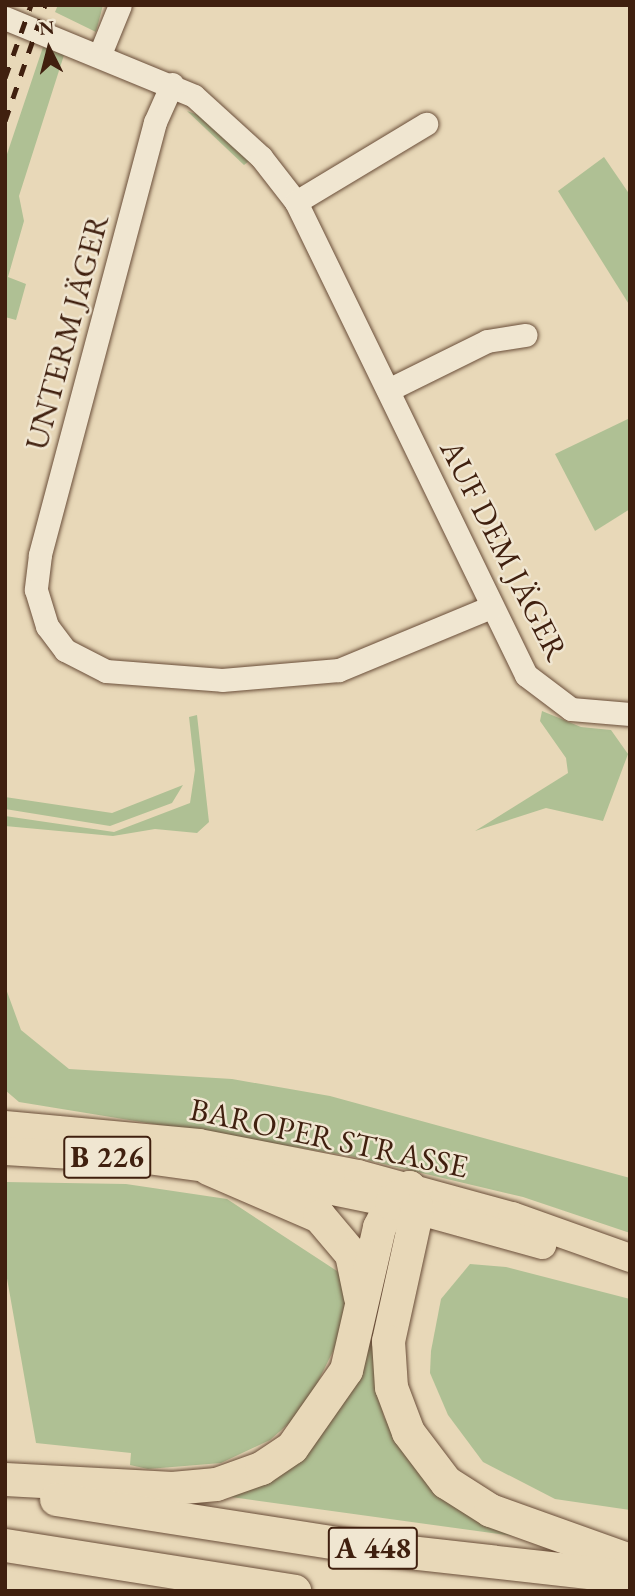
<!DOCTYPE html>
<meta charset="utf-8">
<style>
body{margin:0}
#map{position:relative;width:635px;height:1596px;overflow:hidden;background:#e8d8b8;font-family:"EB Garamond",serif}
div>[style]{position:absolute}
.green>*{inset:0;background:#afc094}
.roads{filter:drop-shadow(0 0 2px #6a4e39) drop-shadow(0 0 2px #6a4e39)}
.minor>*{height:23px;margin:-11.5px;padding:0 11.5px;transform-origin:11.5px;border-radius:11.5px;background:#f0e6d1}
.major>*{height:28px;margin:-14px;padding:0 14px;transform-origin:14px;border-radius:14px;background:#e8d8b8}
.highway>*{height:33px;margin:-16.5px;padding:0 16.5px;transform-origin:16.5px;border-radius:16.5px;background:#e8d8b8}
.rail>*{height:5px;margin-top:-2.5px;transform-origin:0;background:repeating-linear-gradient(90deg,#40200f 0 12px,transparent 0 24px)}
span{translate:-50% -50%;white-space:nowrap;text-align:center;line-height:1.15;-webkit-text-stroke:5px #f0e6d1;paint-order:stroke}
.shield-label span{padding:2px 5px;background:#f0e6d1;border:2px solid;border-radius:5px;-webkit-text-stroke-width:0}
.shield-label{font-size:30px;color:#40200f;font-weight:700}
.street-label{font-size:32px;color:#40200f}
.frame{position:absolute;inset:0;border:7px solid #40200f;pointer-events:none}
.north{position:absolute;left:14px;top:14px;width:70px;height:70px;-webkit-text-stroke:5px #f0e6d1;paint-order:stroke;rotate:354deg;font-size:19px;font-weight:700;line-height:28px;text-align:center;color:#40200f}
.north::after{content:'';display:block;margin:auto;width:24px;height:32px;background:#40200f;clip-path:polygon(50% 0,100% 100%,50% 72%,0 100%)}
</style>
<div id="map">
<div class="green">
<i style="clip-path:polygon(58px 5px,103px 5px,96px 32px,55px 12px)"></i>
<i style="clip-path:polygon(43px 47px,64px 55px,19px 196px,24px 221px,8px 277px,26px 284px,16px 320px,5px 317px,5px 160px)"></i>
<i style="clip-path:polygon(187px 111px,204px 117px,249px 161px,244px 165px)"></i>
<i style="clip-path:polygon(604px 157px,630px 195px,630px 306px,558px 191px)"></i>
<i style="clip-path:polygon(630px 418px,630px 509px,595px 531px,555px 454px)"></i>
<i style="clip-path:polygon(542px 711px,581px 727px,611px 730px,628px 754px,603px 821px,546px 808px,475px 831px,568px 773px,566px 758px,540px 721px)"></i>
<i style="clip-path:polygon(197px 715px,209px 822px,197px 833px,155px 829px,113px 836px,5px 826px,5px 816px,114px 832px,190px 803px,195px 770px,189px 717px)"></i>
<i style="clip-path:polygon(183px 785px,172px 803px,110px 826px,5px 809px,5px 797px,112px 813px)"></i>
<i style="clip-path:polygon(5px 986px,21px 1030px,69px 1069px,232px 1079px,330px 1096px,630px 1178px,630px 1233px,523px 1197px,350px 1156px,19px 1102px,5px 1090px)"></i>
<i style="clip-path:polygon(5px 1182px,126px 1184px,227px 1199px,340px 1273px,345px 1302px,337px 1343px,304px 1410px,270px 1440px,221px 1463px,148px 1469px,130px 1465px,131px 1453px,36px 1443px,5px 1267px)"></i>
<i style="clip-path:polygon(470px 1264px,506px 1267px,630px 1299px,630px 1510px,555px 1499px,483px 1462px,448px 1415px,430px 1373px,431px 1351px,441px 1299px)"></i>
<i style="clip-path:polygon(371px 1300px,380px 1301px,375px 1381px,384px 1417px,411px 1461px,520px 1537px,217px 1495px,284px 1467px)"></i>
</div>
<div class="roads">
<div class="minor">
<i style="left:5px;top:18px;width:204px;rotate:22.4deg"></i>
<i style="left:194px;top:96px;width:91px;rotate:42.3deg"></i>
<i style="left:261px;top:157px;width:57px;rotate:52.1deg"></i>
<i style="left:296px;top:202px;width:526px;rotate:64.07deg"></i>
<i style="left:526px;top:675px;width:56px;rotate:37.1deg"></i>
<i style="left:571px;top:709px;width:59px;rotate:4.8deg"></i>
<i style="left:100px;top:54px;width:53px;rotate:-67.8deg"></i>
<i style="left:172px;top:84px;width:42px;rotate:114.1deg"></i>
<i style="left:155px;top:122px;width:448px;rotate:104.9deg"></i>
<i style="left:40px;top:555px;width:35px;rotate:97deg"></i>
<i style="left:36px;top:590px;width:38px;rotate:73deg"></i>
<i style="left:47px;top:626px;width:30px;rotate:53deg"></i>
<i style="left:65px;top:650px;width:46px;rotate:27.1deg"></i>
<i style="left:106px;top:671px;width:116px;rotate:4.4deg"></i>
<i style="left:222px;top:680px;width:117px;rotate:-4.9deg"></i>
<i style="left:339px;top:670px;width:165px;rotate:-22.5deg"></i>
<i style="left:296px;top:202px;width:152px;rotate:-31deg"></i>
<i style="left:388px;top:390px;width:110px;rotate:-26.3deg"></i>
<i style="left:487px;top:341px;width:39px;rotate:-9deg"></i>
</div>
<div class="major">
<i style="left:5px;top:1125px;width:195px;rotate:5.3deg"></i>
<i style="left:199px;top:1143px;width:162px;rotate:11deg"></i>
<i style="left:358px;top:1174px;width:160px;rotate:15.3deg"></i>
<i style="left:512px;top:1216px;width:125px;rotate:19.6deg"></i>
<i style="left:5px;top:1151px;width:135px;rotate:3.4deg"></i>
<i style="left:140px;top:1159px;width:111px;rotate:7.8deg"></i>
<i style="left:250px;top:1174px;width:144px;rotate:11.6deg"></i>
<i style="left:391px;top:1203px;width:157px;rotate:15.5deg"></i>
</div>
<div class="highway">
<i style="left:208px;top:1168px;width:121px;rotate:23.4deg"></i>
<i style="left:319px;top:1216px;width:50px;rotate:49.9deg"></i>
<i style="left:351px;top:1254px;width:44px;rotate:78.2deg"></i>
<i style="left:5px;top:1479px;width:167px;rotate:3.1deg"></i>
<i style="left:172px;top:1488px;width:44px;rotate:-5.2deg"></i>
<i style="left:216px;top:1484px;width:48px;rotate:-19.6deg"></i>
<i style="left:261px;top:1468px;width:37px;rotate:-34deg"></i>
<i style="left:292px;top:1447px;width:94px;rotate:-55deg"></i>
<i style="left:346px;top:1370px;width:147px;rotate:-77deg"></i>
<i style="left:379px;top:1227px;width:27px;rotate:-63deg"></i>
<i style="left:391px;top:1203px;width:24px;rotate:-42deg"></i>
<i style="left:409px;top:1187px;width:23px;rotate:70deg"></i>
<i style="left:417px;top:1209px;width:135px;rotate:102.4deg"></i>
<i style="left:388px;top:1341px;width:46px;rotate:86.3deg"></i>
<i style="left:391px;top:1387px;width:48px;rotate:69.3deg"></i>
<i style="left:408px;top:1432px;width:63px;rotate:52.8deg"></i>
<i style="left:446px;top:1482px;width:52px;rotate:32.5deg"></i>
<i style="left:490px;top:1510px;width:149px;rotate:19.7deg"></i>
<i style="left:56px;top:1499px;width:312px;rotate:8.9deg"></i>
<i style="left:364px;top:1547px;width:268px;rotate:6.4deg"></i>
<i style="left:5px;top:1545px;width:293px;rotate:9deg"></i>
</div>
</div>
<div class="rail">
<i style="left:5px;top:78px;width:77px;rotate:-70.4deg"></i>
<i style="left:5px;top:121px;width:123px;rotate:-71deg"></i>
</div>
<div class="shield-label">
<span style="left:107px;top:1157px">B 226</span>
<span style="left:373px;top:1548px">A 448</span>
</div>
<div class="street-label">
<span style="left:67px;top:332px;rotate:-75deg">UNTERM JÄGER</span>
<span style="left:504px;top:550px;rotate:63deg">AUF DEM JÄGER</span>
<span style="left:329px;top:1138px;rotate:12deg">BAROPER STRASSE</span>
</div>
<div class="frame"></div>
<div class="north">N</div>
</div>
